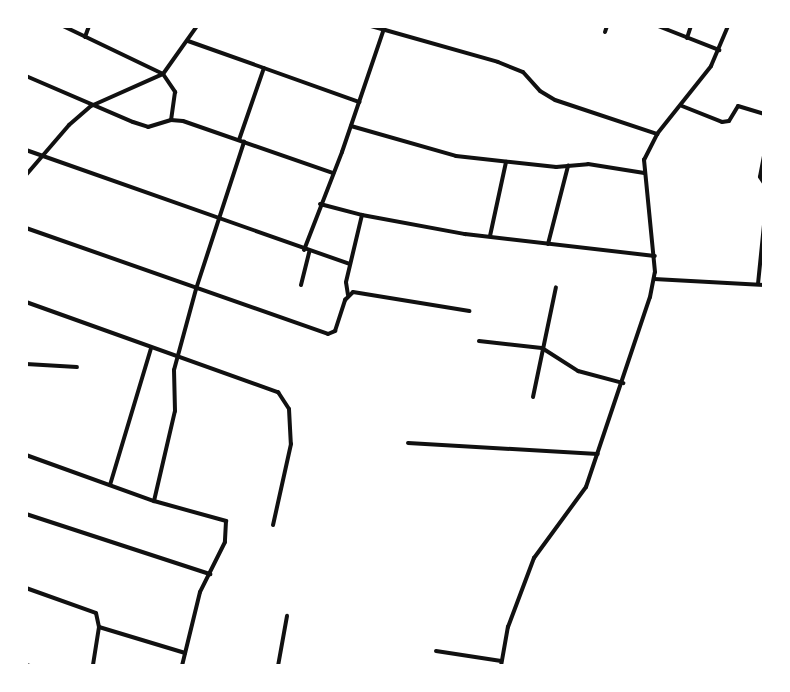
<!DOCTYPE html>
<style>
body{margin:0}
#map{position:relative;width:790px;height:692px;overflow:hidden;background:#fff;font-family:"Fira Sans",sans-serif}
div>[style]{position:absolute}
.minor>*{height:4px;margin:-2px;padding:0 2px;transform-origin:2px;border-radius:2px;background:#111}
.tertiary>*{height:4.5px;margin:-2.25px;padding:0 2.25px;transform-origin:2.25px;border-radius:2.25px;background:#111}
span{translate:-50% -50%;white-space:nowrap;text-align:center;line-height:1.15;-webkit-text-stroke:4px #fff;paint-order:stroke}
.frame{position:absolute;inset:0;border:28px solid #fff;pointer-events:none}
</style>
<div id="map">
<div class="minor">
<i style="left:63px;top:26px;width:111px;rotate:25.6deg"></i>
<i style="left:163px;top:74px;width:22px;rotate:56deg"></i>
<i style="left:175px;top:92px;width:28px;rotate:98deg"></i>
<i style="left:371px;top:26px;width:132px;rotate:15.8deg"></i>
<i style="left:498px;top:62px;width:27px;rotate:22deg"></i>
<i style="left:523px;top:72px;width:25px;rotate:48deg"></i>
<i style="left:540px;top:91px;width:17px;rotate:31deg"></i>
<i style="left:555px;top:100px;width:108px;rotate:18.4deg"></i>
<i style="left:658px;top:26px;width:66px;rotate:21.5deg"></i>
<i style="left:605px;top:32px;width:6px;rotate:-72deg"></i>
<i style="left:85px;top:37px;width:12px;rotate:-70deg"></i>
<i style="left:687px;top:38px;width:13px;rotate:-72deg"></i>
<i style="left:188px;top:41px;width:182px;rotate:19.6deg"></i>
<i style="left:26px;top:76px;width:116px;rotate:23.3deg"></i>
<i style="left:133px;top:122px;width:16px;rotate:18deg"></i>
<i style="left:148px;top:127px;width:24px;rotate:-17deg"></i>
<i style="left:171px;top:120px;width:12px;rotate:5deg"></i>
<i style="left:183px;top:121px;width:159px;rotate:19.1deg"></i>
<i style="left:682px;top:106px;width:43px;rotate:21.8deg"></i>
<i style="left:722px;top:122px;width:7px;rotate:-8deg"></i>
<i style="left:729px;top:121px;width:17px;rotate:-59deg"></i>
<i style="left:738px;top:106px;width:27px;rotate:17deg"></i>
<i style="left:351px;top:126px;width:109px;rotate:15.9deg"></i>
<i style="left:456px;top:156px;width:101px;rotate:6.3deg"></i>
<i style="left:556px;top:167px;width:32px;rotate:-5deg"></i>
<i style="left:588px;top:164px;width:57px;rotate:9.1deg"></i>
<i style="left:239px;top:140px;width:76px;rotate:-70.9deg"></i>
<i style="left:26px;top:150px;width:343px;rotate:19.4deg"></i>
<i style="left:764px;top:156px;width:21px;rotate:101deg"></i>
<i style="left:760px;top:177px;width:7px;rotate:56deg"></i>
<i style="left:26px;top:175px;width:66px;rotate:-49.3deg"></i>
<i style="left:69px;top:125px;width:29px;rotate:-41deg"></i>
<i style="left:91px;top:106px;width:79px;rotate:-24deg"></i>
<i style="left:163px;top:74px;width:59px;rotate:-54.7deg"></i>
<i style="left:320px;top:204px;width:43px;rotate:14.7deg"></i>
<i style="left:362px;top:215px;width:105px;rotate:10.5deg"></i>
<i style="left:465px;top:234px;width:191px;rotate:6.6deg"></i>
<i style="left:26px;top:228px;width:320px;rotate:19.3deg"></i>
<i style="left:328px;top:334px;width:8px;rotate:-23deg"></i>
<i style="left:335px;top:331px;width:33px;rotate:-72deg"></i>
<i style="left:345px;top:300px;width:11px;rotate:-45deg"></i>
<i style="left:353px;top:292px;width:118px;rotate:9.3deg"></i>
<i style="left:490px;top:236px;width:76px;rotate:-77.8deg"></i>
<i style="left:548px;top:244px;width:81px;rotate:-75.6deg"></i>
<i style="left:304px;top:250px;width:105px;rotate:-68.8deg"></i>
<i style="left:342px;top:152px;width:133px;rotate:-71.2deg"></i>
<i style="left:654px;top:279px;width:110px;rotate:3.1deg"></i>
<i style="left:758px;top:284px;width:59px;rotate:-84.2deg"></i>
<i style="left:301px;top:285px;width:34px;rotate:-76deg"></i>
<i style="left:348px;top:295px;width:13px;rotate:-99deg"></i>
<i style="left:346px;top:282px;width:69px;rotate:-76.6deg"></i>
<i style="left:26px;top:302px;width:268px;rotate:19.7deg"></i>
<i style="left:278px;top:392px;width:20px;rotate:57deg"></i>
<i style="left:289px;top:409px;width:35px;rotate:87deg"></i>
<i style="left:291px;top:444px;width:83px;rotate:102.5deg"></i>
<i style="left:479px;top:341px;width:63px;rotate:6.3deg"></i>
<i style="left:542px;top:348px;width:43px;rotate:32.6deg"></i>
<i style="left:578px;top:371px;width:47px;rotate:14.9deg"></i>
<i style="left:26px;top:364px;width:51px;rotate:3.4deg"></i>
<i style="left:533px;top:397px;width:112px;rotate:-78.2deg"></i>
<i style="left:408px;top:443px;width:190px;rotate:3.3deg"></i>
<i style="left:26px;top:455px;width:136px;rotate:19.8deg"></i>
<i style="left:154px;top:501px;width:75px;rotate:15.5deg"></i>
<i style="left:226px;top:521px;width:21px;rotate:93deg"></i>
<i style="left:225px;top:542px;width:56px;rotate:116.6deg"></i>
<i style="left:200px;top:592px;width:76px;rotate:103.7deg"></i>
<i style="left:110px;top:485px;width:143px;rotate:-73.3deg"></i>
<i style="left:154px;top:501px;width:92px;rotate:-76.9deg"></i>
<i style="left:175px;top:411px;width:41px;rotate:-91.4deg"></i>
<i style="left:174px;top:370px;width:84px;rotate:-74.8deg"></i>
<i style="left:196px;top:289px;width:155px;rotate:-71.9deg"></i>
<i style="left:26px;top:514px;width:194px;rotate:18.1deg"></i>
<i style="left:26px;top:588px;width:74px;rotate:19.7deg"></i>
<i style="left:96px;top:613px;width:14px;rotate:78deg"></i>
<i style="left:99px;top:627px;width:39px;rotate:99deg"></i>
<i style="left:99px;top:627px;width:90px;rotate:16.8deg"></i>
<i style="left:436px;top:651px;width:66px;rotate:8.7deg"></i>
<i style="left:278px;top:666px;width:51px;rotate:-79.8deg"></i>
<i style="left:501px;top:666px;width:40px;rotate:-80deg"></i>
<i style="left:508px;top:627px;width:74px;rotate:-69.4deg"></i>
<i style="left:534px;top:558px;width:88px;rotate:-53.8deg"></i>
<i style="left:586px;top:487px;width:200px;rotate:-71.4deg"></i>
<i style="left:650px;top:297px;width:25px;rotate:-79deg"></i>
<i style="left:655px;top:272px;width:113px;rotate:-95.6deg"></i>
<i style="left:644px;top:160px;width:29px;rotate:-63deg"></i>
<i style="left:657px;top:134px;width:87px;rotate:-51.5deg"></i>
<i style="left:711px;top:66px;width:43px;rotate:-67deg"></i>
</div>
<div class="tertiary">
<i style="left:26px;top:665px;width:4px;rotate:14deg"></i>
</div>
<div class="frame"></div>
</div>
